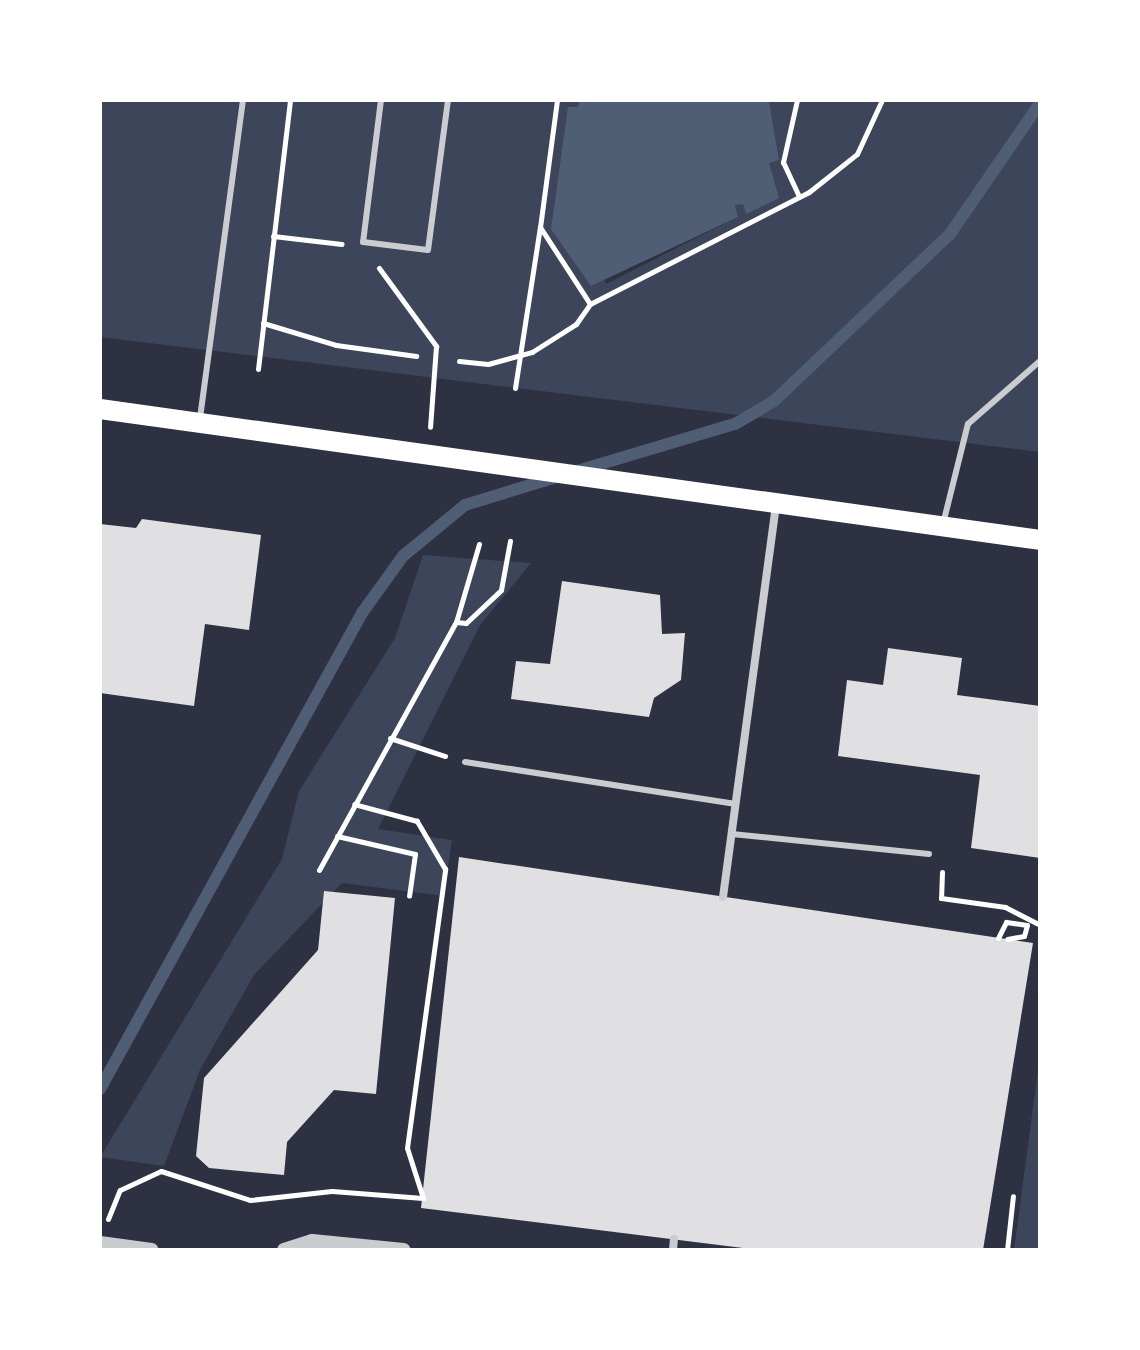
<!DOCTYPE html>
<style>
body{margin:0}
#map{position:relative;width:1140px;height:1350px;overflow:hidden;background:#2d3142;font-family:"Titillium Web",sans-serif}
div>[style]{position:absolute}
.green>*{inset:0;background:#3c4559}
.water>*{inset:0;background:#4f5d75}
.stream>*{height:12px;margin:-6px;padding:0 6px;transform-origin:6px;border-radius:6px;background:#4f5d75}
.building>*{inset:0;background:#e0e0e3}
.path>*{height:5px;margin:-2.5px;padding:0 2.5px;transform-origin:2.5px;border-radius:2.5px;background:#fff}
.service>*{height:6px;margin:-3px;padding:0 3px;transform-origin:3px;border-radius:3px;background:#caccd0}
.minor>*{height:8px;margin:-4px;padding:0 4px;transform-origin:4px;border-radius:4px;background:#caccd0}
.tertiary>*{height:14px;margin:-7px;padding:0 7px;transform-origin:7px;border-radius:7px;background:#caccd0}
.primary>*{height:20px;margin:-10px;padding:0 10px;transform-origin:10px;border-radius:10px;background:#fff}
span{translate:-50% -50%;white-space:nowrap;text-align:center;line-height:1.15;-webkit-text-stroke:8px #fff;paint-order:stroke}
.frame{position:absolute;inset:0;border:102px solid #fff;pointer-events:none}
</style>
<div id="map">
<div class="green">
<i style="clip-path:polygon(100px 100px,580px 100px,579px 108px,568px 107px,606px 284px,737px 217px,735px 205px,743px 203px,746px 214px,769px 162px,779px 160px,769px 100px,1040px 100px,1040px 452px,100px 337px)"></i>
<i style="clip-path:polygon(423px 555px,531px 563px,480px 625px,378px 829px,452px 840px,444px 896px,342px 883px,254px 975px,200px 1070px,164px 1166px,100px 1157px,282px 859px,299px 791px,395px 638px)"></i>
<i style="clip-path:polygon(1040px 1055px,1040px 1250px,1014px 1250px)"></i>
</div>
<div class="water">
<i style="clip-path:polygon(580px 100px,769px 100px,779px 160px,769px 163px,779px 198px,746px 214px,743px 204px,735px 205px,738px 217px,591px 286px,551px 229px,568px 107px,578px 107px)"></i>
</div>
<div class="stream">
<i style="left:577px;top:471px;width:165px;rotate:-16.6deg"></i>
<i style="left:735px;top:424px;width:45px;rotate:-30.5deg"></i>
<i style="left:774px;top:401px;width:243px;rotate:-43.5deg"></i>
<i style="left:950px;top:234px;width:159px;rotate:-55.5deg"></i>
<i style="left:100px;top:1089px;width:543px;rotate:-61.17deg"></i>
<i style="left:362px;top:613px;width:70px;rotate:-54.3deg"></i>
<i style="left:403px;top:556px;width:80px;rotate:-39.4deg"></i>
<i style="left:465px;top:505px;width:98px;rotate:-17.1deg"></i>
</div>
<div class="building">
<i style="clip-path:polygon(142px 519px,261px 535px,249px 630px,205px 624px,194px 706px,100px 693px,100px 524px,136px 528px)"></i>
<i style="clip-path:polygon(562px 581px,660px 595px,662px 634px,685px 633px,681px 680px,654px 698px,649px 717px,511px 699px,516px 661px,550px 664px)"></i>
<i style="clip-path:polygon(888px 648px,962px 658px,957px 695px,1040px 706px,1040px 858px,971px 848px,980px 775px,838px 756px,847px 680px,883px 685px)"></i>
<i style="clip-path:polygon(459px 857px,1033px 943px,983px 1250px,759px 1250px,421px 1208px)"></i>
<i style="clip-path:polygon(324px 891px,395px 898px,376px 1094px,334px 1090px,287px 1142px,284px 1175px,209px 1168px,196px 1156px,204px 1078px,318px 950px)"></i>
</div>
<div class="path">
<i style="left:557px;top:100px;width:128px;rotate:97.6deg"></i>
<i style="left:540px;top:227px;width:92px;rotate:57deg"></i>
<i style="left:797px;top:100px;width:64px;rotate:102.7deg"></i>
<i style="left:783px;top:162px;width:38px;rotate:65deg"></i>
<i style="left:273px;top:236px;width:69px;rotate:6.6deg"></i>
<i style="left:379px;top:268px;width:97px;rotate:53.8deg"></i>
<i style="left:436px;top:346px;width:81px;rotate:94.2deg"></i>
<i style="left:263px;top:323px;width:76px;rotate:16.8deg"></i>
<i style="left:336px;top:345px;width:81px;rotate:7.8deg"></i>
<i style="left:459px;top:361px;width:29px;rotate:6deg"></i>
<i style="left:488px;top:364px;width:46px;rotate:-15.3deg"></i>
<i style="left:532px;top:352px;width:52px;rotate:-32.5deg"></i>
<i style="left:576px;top:324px;width:24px;rotate:-55deg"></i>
<i style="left:590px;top:304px;width:246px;rotate:-27.1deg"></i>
<i style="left:809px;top:192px;width:61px;rotate:-38.4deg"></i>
<i style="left:857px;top:154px;width:60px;rotate:-65.2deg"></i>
<i style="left:258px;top:369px;width:271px;rotate:-83.2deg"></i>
<i style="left:515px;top:388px;width:163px;rotate:-81.2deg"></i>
<i style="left:479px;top:544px;width:81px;rotate:106.4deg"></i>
<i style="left:456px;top:622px;width:10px;rotate:6deg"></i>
<i style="left:466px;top:623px;width:48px;rotate:-43.3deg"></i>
<i style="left:501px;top:590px;width:50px;rotate:-79.6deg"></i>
<i style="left:390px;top:738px;width:58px;rotate:18.1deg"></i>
<i style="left:337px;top:836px;width:80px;rotate:13deg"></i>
<i style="left:415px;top:854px;width:42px;rotate:98.1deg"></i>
<i style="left:319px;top:870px;width:283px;rotate:-61.1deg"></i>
<i style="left:942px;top:872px;width:26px;rotate:92deg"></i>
<i style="left:941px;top:898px;width:65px;rotate:8deg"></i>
<i style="left:1005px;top:907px;width:39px;rotate:27deg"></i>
<i style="left:998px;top:938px;width:18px;rotate:-63deg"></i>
<i style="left:1006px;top:922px;width:21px;rotate:8deg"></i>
<i style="left:1027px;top:925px;width:11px;rotate:105deg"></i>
<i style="left:1024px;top:936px;width:17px;rotate:170deg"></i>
<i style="left:108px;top:1219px;width:31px;rotate:-68deg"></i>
<i style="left:120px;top:1190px;width:45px;rotate:-24.9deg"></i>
<i style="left:161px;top:1171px;width:94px;rotate:18deg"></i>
<i style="left:250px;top:1200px;width:82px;rotate:-6.3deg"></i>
<i style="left:332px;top:1191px;width:91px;rotate:4.4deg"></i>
<i style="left:423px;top:1198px;width:52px;rotate:-107.7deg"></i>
<i style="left:407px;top:1148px;width:282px;rotate:-82.2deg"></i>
<i style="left:445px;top:869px;width:56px;rotate:-120.3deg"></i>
<i style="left:417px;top:821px;width:65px;rotate:-164.9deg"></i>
<i style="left:1007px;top:1250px;width:54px;rotate:-83.7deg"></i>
</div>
<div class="service">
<i style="left:381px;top:100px;width:143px;rotate:97.2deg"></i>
<i style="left:363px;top:242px;width:65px;rotate:7deg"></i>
<i style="left:428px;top:250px;width:151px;rotate:-82.4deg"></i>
<i style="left:200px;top:418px;width:321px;rotate:-82.3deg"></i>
<i style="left:943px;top:524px;width:103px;rotate:-76deg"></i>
<i style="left:968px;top:424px;width:96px;rotate:-41.2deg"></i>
<i style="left:465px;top:762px;width:274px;rotate:8.8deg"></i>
<i style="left:732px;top:834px;width:198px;rotate:5.8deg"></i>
</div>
<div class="minor">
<i style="left:723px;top:897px;width:395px;rotate:-82.3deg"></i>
<i style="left:673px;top:1250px;width:11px;rotate:-85deg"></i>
</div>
<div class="tertiary">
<i style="left:100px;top:1243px;width:52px;rotate:7.7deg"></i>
<i style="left:284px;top:1250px;width:29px;rotate:-18deg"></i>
<i style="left:312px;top:1241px;width:92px;rotate:5.6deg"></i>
</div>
<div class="primary">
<i style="left:100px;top:409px;width:949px;rotate:7.93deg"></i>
</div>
<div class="frame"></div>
</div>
